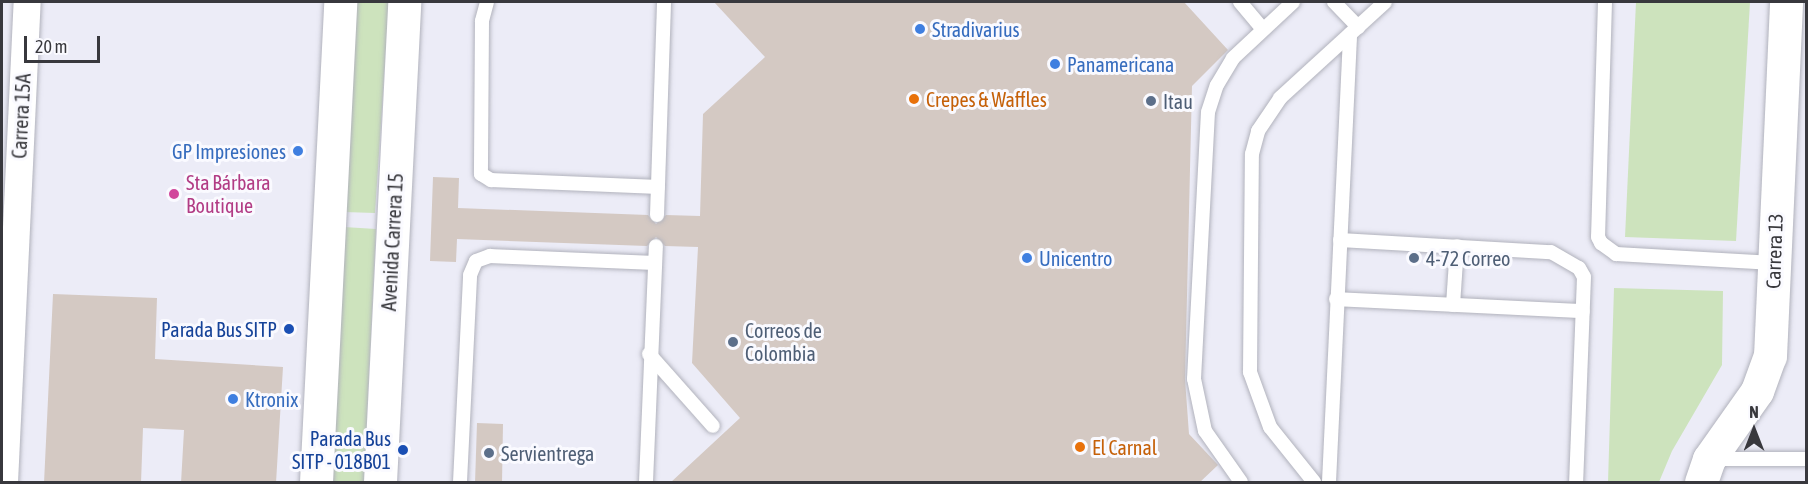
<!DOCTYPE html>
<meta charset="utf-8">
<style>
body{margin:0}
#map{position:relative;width:1808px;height:484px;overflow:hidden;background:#ececf7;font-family:"Asap Condensed",sans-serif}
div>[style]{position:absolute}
.green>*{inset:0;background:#cde3bd}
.building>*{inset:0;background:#d4c9c3}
.roads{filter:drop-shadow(0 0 2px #b1b2bc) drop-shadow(0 0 2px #b1b2bc)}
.service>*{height:14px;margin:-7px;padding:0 7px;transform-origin:7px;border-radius:7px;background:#fff}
.minor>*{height:27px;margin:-13.5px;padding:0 13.5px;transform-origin:13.5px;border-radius:13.5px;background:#fff}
.tertiary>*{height:33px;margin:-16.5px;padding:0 16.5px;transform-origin:16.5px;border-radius:16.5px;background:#fff}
.secondary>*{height:33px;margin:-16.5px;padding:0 16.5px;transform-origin:16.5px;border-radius:16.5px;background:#fff}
.dots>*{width:16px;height:16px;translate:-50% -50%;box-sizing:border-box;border:3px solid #fafaff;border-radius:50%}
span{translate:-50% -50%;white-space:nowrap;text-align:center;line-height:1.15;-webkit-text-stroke:6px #fafaff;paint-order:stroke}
.shop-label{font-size:20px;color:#366cbe}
.left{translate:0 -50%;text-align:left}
.right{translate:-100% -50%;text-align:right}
.food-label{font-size:20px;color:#c56008}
.service-label{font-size:20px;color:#4e5e75}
.street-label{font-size:20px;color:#38383d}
.hotel-label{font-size:20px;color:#b23c85}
.transit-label{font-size:20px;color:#164399}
.frame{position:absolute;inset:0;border:3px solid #38383d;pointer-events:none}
.north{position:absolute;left:1724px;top:400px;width:60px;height:60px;-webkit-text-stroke:4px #fafaff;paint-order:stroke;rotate:0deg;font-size:16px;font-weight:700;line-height:24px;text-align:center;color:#38383d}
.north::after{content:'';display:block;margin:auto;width:21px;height:27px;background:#38383d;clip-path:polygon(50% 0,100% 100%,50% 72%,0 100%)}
.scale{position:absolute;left:24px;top:36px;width:76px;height:27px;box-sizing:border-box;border:3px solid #38383d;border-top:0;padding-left:8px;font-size:18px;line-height:21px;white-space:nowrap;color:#38383d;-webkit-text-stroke:4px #fafaff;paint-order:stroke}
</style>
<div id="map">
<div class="green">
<i style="clip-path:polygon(355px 2px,389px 2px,375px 213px,344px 212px)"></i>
<i style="clip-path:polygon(1636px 2px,1750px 2px,1736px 241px,1625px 237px)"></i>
<i style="clip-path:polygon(344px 227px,376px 229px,364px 482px,332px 482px)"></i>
<i style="clip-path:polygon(1614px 288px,1723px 291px,1722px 365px,1672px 451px,1659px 482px,1608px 482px)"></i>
</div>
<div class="building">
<i style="clip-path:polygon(714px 2px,1184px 2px,1228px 50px,1192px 86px,1185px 379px,1189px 434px,1218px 465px,1199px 483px,670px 483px,740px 418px,692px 363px,698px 247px,665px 246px,656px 237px,647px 246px,457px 239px,456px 262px,430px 261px,433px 177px,459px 178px,458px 208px,648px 215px,656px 224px,666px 215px,700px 216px,703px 114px,765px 57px)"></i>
<i style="clip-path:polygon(53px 294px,157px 298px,155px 359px,283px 367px,276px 483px,181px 483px,184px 430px,143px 428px,141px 483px,44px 483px)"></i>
<i style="clip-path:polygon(477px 423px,503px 424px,502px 483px,475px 483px)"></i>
</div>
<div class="roads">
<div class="service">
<i style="left:487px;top:2px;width:20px;rotate:105deg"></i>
<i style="left:482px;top:21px;width:153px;rotate:90.4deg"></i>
<i style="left:481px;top:174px;width:12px;rotate:31deg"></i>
<i style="left:491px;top:180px;width:167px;rotate:2.4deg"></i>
<i style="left:1240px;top:2px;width:35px;rotate:50deg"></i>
<i style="left:1334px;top:2px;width:35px;rotate:46deg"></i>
<i style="left:1605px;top:2px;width:235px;rotate:91.7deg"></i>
<i style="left:1598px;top:237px;width:7px;rotate:63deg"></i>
<i style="left:1601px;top:243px;width:19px;rotate:36deg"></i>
<i style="left:1616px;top:254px;width:158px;rotate:3.3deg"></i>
<i style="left:657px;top:215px;width:213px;rotate:-88.1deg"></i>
<i style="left:1340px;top:240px;width:211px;rotate:3.3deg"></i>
<i style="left:1551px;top:252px;width:32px;rotate:30deg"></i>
<i style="left:1579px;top:268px;width:10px;rotate:61deg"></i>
<i style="left:1584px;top:277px;width:205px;rotate:92.2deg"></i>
<i style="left:1336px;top:299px;width:247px;rotate:2.8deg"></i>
<i style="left:1453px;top:305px;width:59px;rotate:-86.1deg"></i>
<i style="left:649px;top:354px;width:96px;rotate:48.4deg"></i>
<i style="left:1711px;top:459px;width:95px"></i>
<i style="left:460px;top:482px;width:207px;rotate:-87.2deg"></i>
<i style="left:470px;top:275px;width:15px;rotate:-67deg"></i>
<i style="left:476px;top:261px;width:15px;rotate:-20deg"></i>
<i style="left:490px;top:256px;width:164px;rotate:2.4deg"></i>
<i style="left:646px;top:482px;width:236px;rotate:-87.6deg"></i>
<i style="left:1241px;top:482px;width:62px;rotate:-125.2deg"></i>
<i style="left:1205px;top:431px;width:53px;rotate:-101.9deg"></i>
<i style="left:1194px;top:379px;width:267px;rotate:-87deg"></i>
<i style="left:1208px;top:112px;width:28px;rotate:-72deg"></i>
<i style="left:1217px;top:85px;width:31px;rotate:-59deg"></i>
<i style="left:1233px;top:58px;width:82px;rotate:-43deg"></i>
<i style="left:1314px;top:482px;width:70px;rotate:-128.7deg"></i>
<i style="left:1270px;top:427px;width:59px;rotate:-110deg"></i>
<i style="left:1250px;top:372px;width:218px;rotate:-89.5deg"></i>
<i style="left:1252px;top:154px;width:24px;rotate:-75deg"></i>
<i style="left:1258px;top:131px;width:40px;rotate:-56deg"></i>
<i style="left:1280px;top:98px;width:142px;rotate:-42.4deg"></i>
<i style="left:1329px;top:482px;width:448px;rotate:-87.3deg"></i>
</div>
<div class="minor">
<i style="left:4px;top:482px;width:481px;rotate:-87.3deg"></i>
</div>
<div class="tertiary">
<i style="left:1701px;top:482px;width:24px;rotate:-71deg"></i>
<i style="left:1709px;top:459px;width:83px;rotate:-54.8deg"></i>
<i style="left:1757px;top:391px;width:37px;rotate:-70deg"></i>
<i style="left:1770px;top:356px;width:354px;rotate:-87.4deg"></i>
</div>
<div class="secondary">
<i style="left:316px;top:482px;width:481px;rotate:-87.1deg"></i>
<i style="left:380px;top:482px;width:481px;rotate:-87.1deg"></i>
</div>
</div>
<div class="dots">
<i style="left:920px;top:29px;background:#3f7fe0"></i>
<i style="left:1055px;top:64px;background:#3f7fe0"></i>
<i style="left:914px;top:99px;background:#e8710a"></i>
<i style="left:1151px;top:101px;background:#5c6f8a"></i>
<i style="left:298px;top:151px;background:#3f7fe0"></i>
<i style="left:174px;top:194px;background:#d1479c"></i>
<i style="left:1027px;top:258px;background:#3f7fe0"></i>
<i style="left:1414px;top:258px;background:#5c6f8a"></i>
<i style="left:289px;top:329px;background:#1a4fb4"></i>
<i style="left:733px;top:342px;background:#5c6f8a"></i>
<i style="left:233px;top:399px;background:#3f7fe0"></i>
<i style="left:1080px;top:447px;background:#e8710a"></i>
<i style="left:403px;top:450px;background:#1a4fb4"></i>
<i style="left:489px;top:453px;background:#5c6f8a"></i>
</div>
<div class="shop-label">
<span class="left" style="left:932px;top:29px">Stradivarius</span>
<span class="left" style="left:1067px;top:64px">Panamericana</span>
<span class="right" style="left:286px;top:151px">GP Impresiones</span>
<span class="left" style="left:1039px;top:258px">Unicentro</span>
<span class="left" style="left:245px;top:399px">Ktronix</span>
</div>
<div class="food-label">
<span class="left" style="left:926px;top:99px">Crepes &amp; Waffles</span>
<span class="left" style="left:1092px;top:447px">El Carnal</span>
</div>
<div class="service-label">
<span class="left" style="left:1163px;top:101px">Itau</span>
<span class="left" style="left:1426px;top:258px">4-72 Correo</span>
<span class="left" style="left:745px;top:342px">Correos de<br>Colombia</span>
<span class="left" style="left:501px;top:453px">Servientrega</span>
</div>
<div class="street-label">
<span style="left:21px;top:116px;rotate:-87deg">Carrera 15A</span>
<span style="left:392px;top:242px;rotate:-87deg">Avenida Carrera 15</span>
<span style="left:1774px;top:251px;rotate:-88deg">Carrera 13</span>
</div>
<div class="hotel-label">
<span class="left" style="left:186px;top:194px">Sta Bárbara<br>Boutique</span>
</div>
<div class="transit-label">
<span class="right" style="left:277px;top:329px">Parada Bus SITP</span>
<span class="right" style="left:391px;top:450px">Parada Bus<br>SITP - 018B01</span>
</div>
<div class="frame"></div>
<div class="north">N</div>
<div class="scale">20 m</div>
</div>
